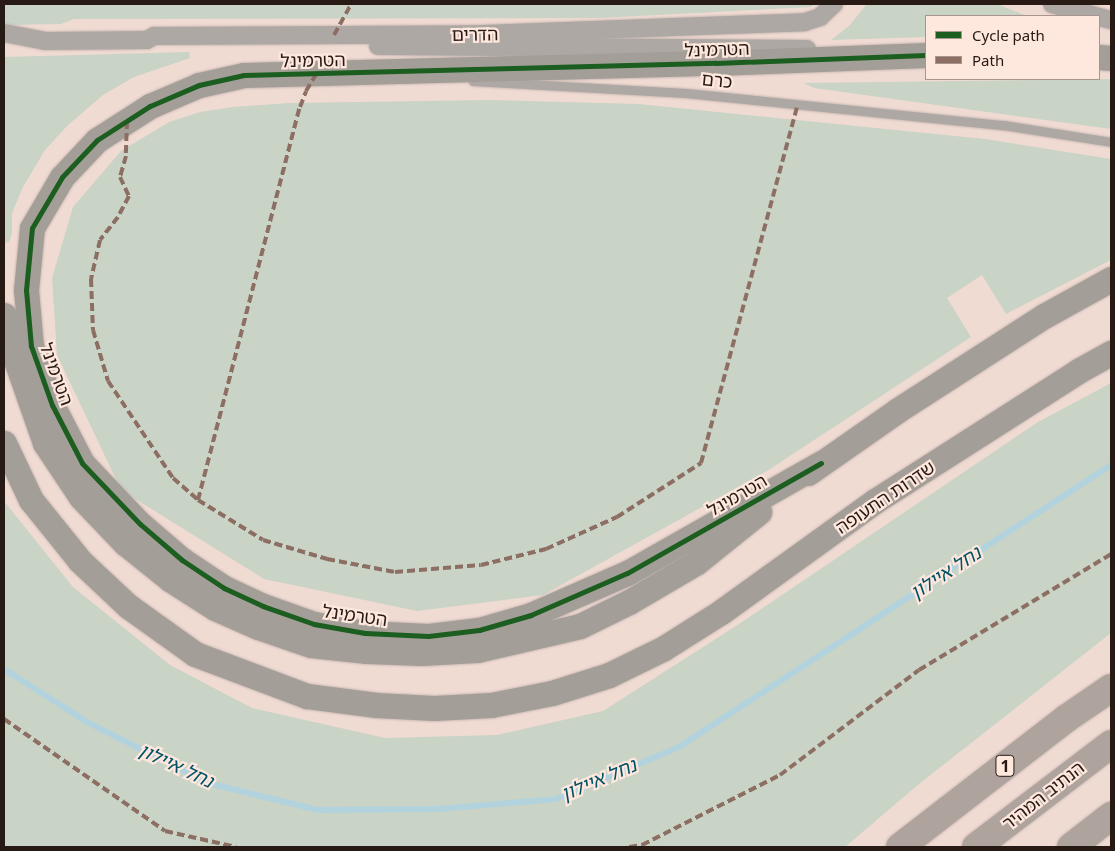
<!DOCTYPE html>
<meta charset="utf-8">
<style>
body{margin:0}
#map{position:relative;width:1115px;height:851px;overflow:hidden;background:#f0dbd3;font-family:"Noto Sans","Noto Sans Hebrew",sans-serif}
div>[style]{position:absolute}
.green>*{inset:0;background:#c9d3c6}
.stream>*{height:6px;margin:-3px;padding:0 3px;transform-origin:3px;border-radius:3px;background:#b2d3de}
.roads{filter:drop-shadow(0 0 1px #c9b9b3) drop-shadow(0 0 1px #c9b9b3)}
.lane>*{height:9px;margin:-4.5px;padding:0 4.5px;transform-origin:4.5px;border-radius:4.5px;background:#ada8a3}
.street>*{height:18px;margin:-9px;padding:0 9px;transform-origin:9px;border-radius:9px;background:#ada8a3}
.secondary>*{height:25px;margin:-12.5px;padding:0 12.5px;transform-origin:12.5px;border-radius:12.5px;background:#a49e98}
.highway>*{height:28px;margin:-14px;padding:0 14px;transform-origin:14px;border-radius:14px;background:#afa49d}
.quiet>*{height:4px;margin-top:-2px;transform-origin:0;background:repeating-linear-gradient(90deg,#8d6e63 0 8px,transparent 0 12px)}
.cycleway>*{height:5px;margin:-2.5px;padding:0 2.5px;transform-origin:2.5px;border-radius:2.5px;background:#1b5e20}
span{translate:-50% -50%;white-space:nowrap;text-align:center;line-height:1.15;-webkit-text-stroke:4.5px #fee7dd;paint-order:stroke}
.shield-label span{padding:1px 4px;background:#fee7dd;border:1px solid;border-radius:4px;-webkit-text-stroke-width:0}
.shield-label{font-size:16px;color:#271914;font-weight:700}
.street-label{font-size:18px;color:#271914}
.water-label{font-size:19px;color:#005265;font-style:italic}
.frame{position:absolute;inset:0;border:5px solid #271914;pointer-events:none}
.legend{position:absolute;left:925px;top:15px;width:175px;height:65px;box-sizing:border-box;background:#fee7dd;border:1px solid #a8958d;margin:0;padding:6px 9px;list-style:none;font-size:15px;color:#271914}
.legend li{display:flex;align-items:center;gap:10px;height:25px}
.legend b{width:25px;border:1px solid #a8958d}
</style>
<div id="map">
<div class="green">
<i style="clip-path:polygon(4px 4px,815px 4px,811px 7px,599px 18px,74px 19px,61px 24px,6px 25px,4px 25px)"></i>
<i style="clip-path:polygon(867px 4px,997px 4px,1027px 16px,926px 16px,926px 37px,831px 40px,849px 26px)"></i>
<i style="clip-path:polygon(189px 52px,190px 58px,134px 77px,103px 95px,67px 126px,45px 150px,23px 187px,12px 213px,12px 233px,9px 242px,4px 243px,4px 57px)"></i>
<i style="clip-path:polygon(1111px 79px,1111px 129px,814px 88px,804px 83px)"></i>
<i style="clip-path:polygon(490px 100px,639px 104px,985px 139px,1111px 159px,1111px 260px,1006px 314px,982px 275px,947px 298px,971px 337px,767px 471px,543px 595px,417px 611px,264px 579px,121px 490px,57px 355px,52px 278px,73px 207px,121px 151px,169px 122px,200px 112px,233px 107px,289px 103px)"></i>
<i style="clip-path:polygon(1111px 383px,1111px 633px,919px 784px,845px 847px,4px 847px,4px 501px,73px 587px,170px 665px,252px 708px,385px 738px,497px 735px,603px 711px,736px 626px,1038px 422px)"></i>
</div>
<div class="stream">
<i style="left:4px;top:669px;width:98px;rotate:32.6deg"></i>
<i style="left:87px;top:722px;width:136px;rotate:26.8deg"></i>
<i style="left:208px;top:783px;width:113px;rotate:13.8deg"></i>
<i style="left:318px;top:810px;width:120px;rotate:-0.5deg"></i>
<i style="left:438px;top:809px;width:118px;rotate:-4.8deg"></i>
<i style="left:556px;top:799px;width:134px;rotate:-22.9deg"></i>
<i style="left:679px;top:747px;width:516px;rotate:-33.14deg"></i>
</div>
<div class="roads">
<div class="lane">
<i style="left:473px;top:81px;width:213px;rotate:3.2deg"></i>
<i style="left:686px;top:93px;width:319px;rotate:5.8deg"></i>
<i style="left:1003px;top:125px;width:109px;rotate:8.9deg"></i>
</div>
<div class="street">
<i style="left:1052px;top:4px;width:46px;rotate:15.3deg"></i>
<i style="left:1099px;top:17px;width:12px;rotate:14deg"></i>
<i style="left:4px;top:33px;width:43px;rotate:10.8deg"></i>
<i style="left:46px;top:41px;width:101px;rotate:-0.6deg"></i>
<i style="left:147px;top:40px;width:8px;rotate:-30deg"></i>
<i style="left:154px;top:36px;width:329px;rotate:-0.3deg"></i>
<i style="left:483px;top:34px;width:322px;rotate:-2.1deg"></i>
<i style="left:805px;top:22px;width:16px;rotate:-18deg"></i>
<i style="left:820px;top:17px;width:19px;rotate:-43deg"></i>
<i style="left:378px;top:46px;width:429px;rotate:0.4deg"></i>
</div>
<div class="secondary">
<i style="left:1099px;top:57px;width:12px;rotate:5deg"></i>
<i style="left:4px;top:315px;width:47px;rotate:75.1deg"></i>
<i style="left:16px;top:360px;width:88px;rotate:70.7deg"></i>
<i style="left:45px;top:443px;width:65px;rotate:56.3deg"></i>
<i style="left:81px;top:497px;width:64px;rotate:46.3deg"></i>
<i style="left:125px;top:543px;width:59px;rotate:38.8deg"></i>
<i style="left:171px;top:580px;width:52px;rotate:32.5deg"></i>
<i style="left:215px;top:608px;width:47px;rotate:23.8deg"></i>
<i style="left:258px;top:627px;width:56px;rotate:18.8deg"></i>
<i style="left:311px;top:645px;width:56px;rotate:6.1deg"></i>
<i style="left:367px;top:651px;width:54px;rotate:2.1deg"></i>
<i style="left:421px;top:653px;width:56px;rotate:-3.1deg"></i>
<i style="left:477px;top:650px;width:106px;rotate:-13.1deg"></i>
<i style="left:580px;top:626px;width:55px;rotate:-26.1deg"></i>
<i style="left:629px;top:602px;width:79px;rotate:-30.5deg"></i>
<i style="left:697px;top:562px;width:80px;rotate:-38.9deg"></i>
<i style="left:4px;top:443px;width:63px;rotate:64.7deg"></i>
<i style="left:31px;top:500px;width:78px;rotate:51.2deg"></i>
<i style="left:80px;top:561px;width:66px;rotate:43.2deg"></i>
<i style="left:128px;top:606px;width:82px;rotate:35.6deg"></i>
<i style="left:195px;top:654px;width:120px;rotate:20.6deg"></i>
<i style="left:307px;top:696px;width:70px;rotate:7.4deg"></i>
<i style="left:376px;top:705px;width:58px;rotate:3deg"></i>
<i style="left:434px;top:708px;width:57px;rotate:-3deg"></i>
<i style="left:491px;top:705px;width:62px;rotate:-11.1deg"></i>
<i style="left:552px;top:693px;width:60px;rotate:-17.5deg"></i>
<i style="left:609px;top:675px;width:61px;rotate:-26.1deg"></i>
<i style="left:664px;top:648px;width:67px;rotate:-32.3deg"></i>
<i style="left:721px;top:612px;width:190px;rotate:-35.8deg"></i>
<i style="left:875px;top:501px;width:241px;rotate:-32.6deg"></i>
<i style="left:1078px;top:371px;width:38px;rotate:-29deg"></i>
<i style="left:821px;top:463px;width:223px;rotate:150.4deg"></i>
<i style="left:627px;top:573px;width:105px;rotate:156.4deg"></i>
<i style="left:531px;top:615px;width:54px;rotate:163.9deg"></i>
<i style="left:479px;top:630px;width:51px;rotate:173.3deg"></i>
<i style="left:428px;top:636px;width:63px;rotate:-177.3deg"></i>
<i style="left:365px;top:633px;width:52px;rotate:-170deg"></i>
<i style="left:314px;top:624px;width:54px;rotate:-160.6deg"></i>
<i style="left:263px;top:606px;width:43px;rotate:-155.2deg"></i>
<i style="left:224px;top:588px;width:50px;rotate:-146.3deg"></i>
<i style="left:182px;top:560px;width:55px;rotate:-139.4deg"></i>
<i style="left:140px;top:524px;width:84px;rotate:-133.6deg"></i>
<i style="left:82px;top:463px;width:65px;rotate:-117.3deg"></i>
<i style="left:52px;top:405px;width:63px;rotate:-109.6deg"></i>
<i style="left:31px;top:346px;width:56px;rotate:-95.1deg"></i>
<i style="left:26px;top:290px;width:62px;rotate:-84.5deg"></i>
<i style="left:32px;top:228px;width:59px;rotate:-59.5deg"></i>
<i style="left:62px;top:177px;width:51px;rotate:-46.6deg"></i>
<i style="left:97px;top:140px;width:63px;rotate:-32.7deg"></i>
<i style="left:150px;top:106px;width:53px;rotate:-23.2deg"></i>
<i style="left:199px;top:85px;width:46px;rotate:-12.5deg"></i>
<i style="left:244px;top:75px;width:472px;rotate:-1.5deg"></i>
<i style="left:716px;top:63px;width:210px;rotate:-2.2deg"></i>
<i style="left:808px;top:473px;width:110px;rotate:-35deg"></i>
<i style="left:898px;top:410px;width:174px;rotate:-32.8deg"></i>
<i style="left:1044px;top:316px;width:77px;rotate:-28.9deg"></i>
</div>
<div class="highway">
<i style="left:900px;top:847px;width:211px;rotate:-37.7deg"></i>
<i style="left:1067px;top:718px;width:53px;rotate:-34.3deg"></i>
<i style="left:976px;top:847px;width:170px;rotate:-37.3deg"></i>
<i style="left:1071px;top:847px;width:51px;rotate:-37.8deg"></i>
</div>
</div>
<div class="quiet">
<i style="left:334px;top:35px;width:35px;rotate:-61deg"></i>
<i style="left:127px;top:121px;width:35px;rotate:92deg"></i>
<i style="left:126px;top:156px;width:22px;rotate:106deg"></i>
<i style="left:120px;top:177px;width:21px;rotate:65deg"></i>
<i style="left:129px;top:196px;width:24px;rotate:118deg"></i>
<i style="left:118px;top:217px;width:29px;rotate:128deg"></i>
<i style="left:100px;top:240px;width:40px;rotate:103deg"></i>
<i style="left:91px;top:279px;width:51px;rotate:87.8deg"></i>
<i style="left:93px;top:330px;width:53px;rotate:73.6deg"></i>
<i style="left:108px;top:381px;width:117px;rotate:56.2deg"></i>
<i style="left:173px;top:478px;width:33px;rotate:41deg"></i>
<i style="left:198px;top:500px;width:76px;rotate:31.6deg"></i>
<i style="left:263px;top:540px;width:67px;rotate:16.5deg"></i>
<i style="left:327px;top:559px;width:69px;rotate:10.8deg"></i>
<i style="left:395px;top:572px;width:86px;rotate:-4.7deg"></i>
<i style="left:481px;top:565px;width:67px;rotate:-13.8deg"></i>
<i style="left:546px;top:549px;width:78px;rotate:-24.3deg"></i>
<i style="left:617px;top:517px;width:100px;rotate:-32.7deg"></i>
<i style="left:701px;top:463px;width:372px;rotate:-74.9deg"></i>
<i style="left:198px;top:500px;width:406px;rotate:-75.5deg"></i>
<i style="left:300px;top:107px;width:17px;rotate:-69deg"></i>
<i style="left:306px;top:91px;width:21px;rotate:-59deg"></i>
<i style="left:4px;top:719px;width:196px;rotate:34.8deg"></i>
<i style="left:165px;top:831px;width:73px;rotate:12.7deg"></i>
<i style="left:629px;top:847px;width:13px;rotate:-9deg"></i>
<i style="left:642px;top:845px;width:155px;rotate:-26.9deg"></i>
<i style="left:780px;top:775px;width:174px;rotate:-37.1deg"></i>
<i style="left:919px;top:670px;width:224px;rotate:-31.1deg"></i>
</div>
<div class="cycleway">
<i style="left:821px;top:463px;width:223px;rotate:150.4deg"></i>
<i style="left:627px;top:573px;width:105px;rotate:156.4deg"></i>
<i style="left:531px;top:615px;width:54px;rotate:163.9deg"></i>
<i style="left:479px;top:630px;width:51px;rotate:173.3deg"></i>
<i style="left:428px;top:636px;width:63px;rotate:-177.3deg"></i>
<i style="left:365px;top:633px;width:52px;rotate:-170deg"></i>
<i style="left:314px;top:624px;width:54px;rotate:-160.6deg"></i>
<i style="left:263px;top:606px;width:43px;rotate:-155.2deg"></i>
<i style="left:224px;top:588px;width:50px;rotate:-146.3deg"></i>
<i style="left:182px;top:560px;width:55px;rotate:-139.4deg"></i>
<i style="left:140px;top:524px;width:84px;rotate:-133.6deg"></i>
<i style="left:82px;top:463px;width:65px;rotate:-117.3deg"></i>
<i style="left:52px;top:405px;width:63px;rotate:-109.6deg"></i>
<i style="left:31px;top:346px;width:56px;rotate:-95.1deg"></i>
<i style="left:26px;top:290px;width:62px;rotate:-84.5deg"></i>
<i style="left:32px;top:228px;width:59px;rotate:-59.5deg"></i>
<i style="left:62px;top:177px;width:51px;rotate:-46.6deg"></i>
<i style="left:97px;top:140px;width:63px;rotate:-32.7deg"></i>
<i style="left:150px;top:106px;width:53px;rotate:-23.2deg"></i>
<i style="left:199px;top:85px;width:46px;rotate:-12.5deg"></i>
<i style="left:244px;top:75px;width:472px;rotate:-1.5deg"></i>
<i style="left:716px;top:63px;width:210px;rotate:-2.2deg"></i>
</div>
<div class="shield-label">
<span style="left:1005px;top:766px">1</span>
</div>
<div class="street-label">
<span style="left:475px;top:34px;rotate:-1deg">הדרים</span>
<span style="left:717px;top:49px;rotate:-2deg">הטרמינל</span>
<span style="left:313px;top:60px;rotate:-1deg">הטרמינל</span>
<span style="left:717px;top:80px;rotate:6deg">כרם</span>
<span style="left:57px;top:374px;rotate:70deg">הטרמינל</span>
<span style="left:737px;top:495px;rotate:-30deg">הטרמינל</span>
<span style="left:885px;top:497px;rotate:-34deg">שדרות התעופה</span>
<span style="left:355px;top:615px;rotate:8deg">הטרמינל</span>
<span style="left:1043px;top:795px;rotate:-38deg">הנתיב המהיר</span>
</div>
<div class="water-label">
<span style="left:946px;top:573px;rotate:-33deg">נחל איילון</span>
<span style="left:176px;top:766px;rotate:25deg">נחל איילון</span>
<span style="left:599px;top:780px;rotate:-23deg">נחל איילון</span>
</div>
<div class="frame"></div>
<ul class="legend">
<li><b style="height:6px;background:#1b5e20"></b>Cycle path</li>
<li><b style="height:6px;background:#8d6e63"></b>Path</li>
</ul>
</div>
